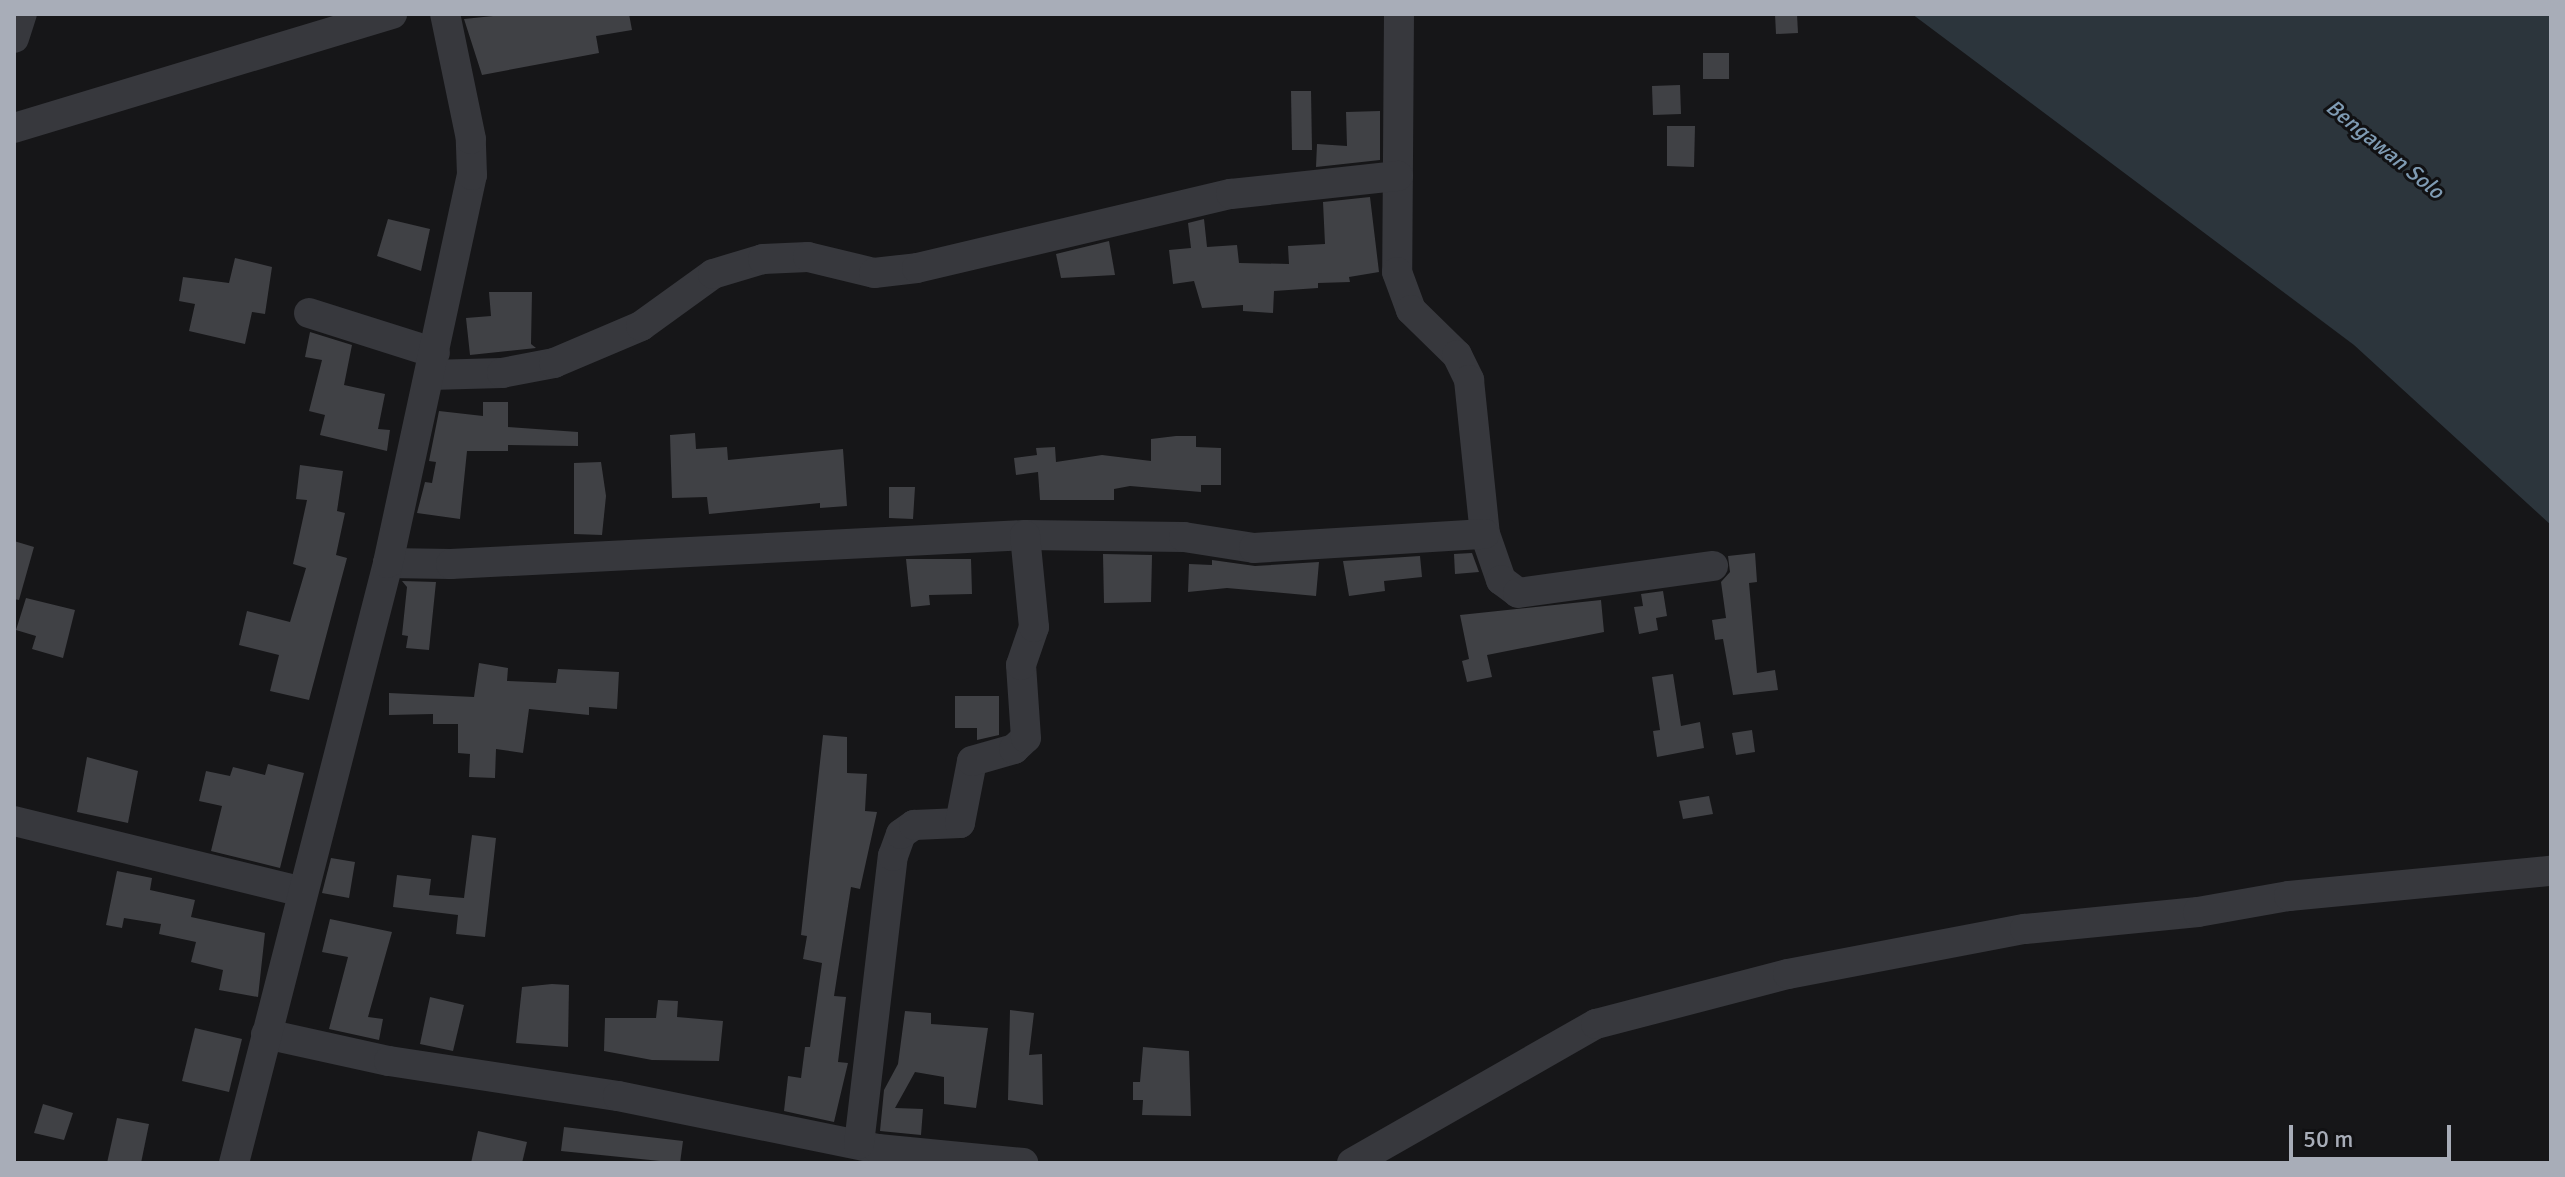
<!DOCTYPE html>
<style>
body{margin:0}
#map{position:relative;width:2565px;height:1177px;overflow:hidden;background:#161618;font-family:Signika,sans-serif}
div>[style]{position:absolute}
.water>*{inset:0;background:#2c353c}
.building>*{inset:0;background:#404145}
.minor>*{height:30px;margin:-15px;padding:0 15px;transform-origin:15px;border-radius:15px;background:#37383d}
span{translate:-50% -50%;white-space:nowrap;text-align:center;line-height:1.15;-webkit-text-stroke:6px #111113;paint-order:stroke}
.water-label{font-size:22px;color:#7f9bb3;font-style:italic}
.frame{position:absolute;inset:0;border:16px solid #a8adb8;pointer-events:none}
.scale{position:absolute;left:2289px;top:1125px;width:162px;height:36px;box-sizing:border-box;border:4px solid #a8adb8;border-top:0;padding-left:10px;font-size:24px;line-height:28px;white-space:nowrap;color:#a8adb8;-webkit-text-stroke:6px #111113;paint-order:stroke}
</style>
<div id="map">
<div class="water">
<i style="clip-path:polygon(1912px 14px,2551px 14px,2551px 525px,2354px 345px)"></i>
</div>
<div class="building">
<i style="clip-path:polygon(513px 14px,629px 14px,632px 30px,596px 36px,599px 53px,482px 75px,464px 19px)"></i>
<i style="clip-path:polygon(1775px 14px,1797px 14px,1798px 33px,1776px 34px)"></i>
<i style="clip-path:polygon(1703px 53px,1729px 53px,1729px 79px,1703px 79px)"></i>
<i style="clip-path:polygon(1680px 85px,1681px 114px,1653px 115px,1652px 86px)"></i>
<i style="clip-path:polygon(1291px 91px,1311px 91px,1312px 150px,1292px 150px)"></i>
<i style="clip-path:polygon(1380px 111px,1380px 160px,1316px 167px,1317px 144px,1347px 146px,1346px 112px)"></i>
<i style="clip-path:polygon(1667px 126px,1695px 126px,1694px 167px,1667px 166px)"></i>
<i style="clip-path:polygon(1370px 197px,1379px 272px,1349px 277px,1350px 282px,1318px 283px,1318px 288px,1274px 291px,1273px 313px,1243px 311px,1243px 305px,1202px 308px,1194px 281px,1173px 284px,1169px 250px,1191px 248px,1188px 223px,1204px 219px,1207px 247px,1237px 245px,1239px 263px,1289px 264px,1288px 246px,1325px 244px,1323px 202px)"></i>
<i style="clip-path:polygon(388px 219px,430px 229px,421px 271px,377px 256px)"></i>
<i style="clip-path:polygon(1109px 241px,1115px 275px,1061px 278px,1056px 254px)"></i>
<i style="clip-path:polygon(235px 258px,272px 267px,265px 314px,252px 312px,245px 344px,189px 331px,195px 304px,179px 301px,183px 277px,229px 283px)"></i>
<i style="clip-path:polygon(489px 292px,532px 292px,531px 344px,536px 348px,470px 355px,466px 318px,491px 316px)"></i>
<i style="clip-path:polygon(310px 332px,352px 345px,344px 385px,385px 394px,378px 429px,390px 430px,387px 451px,320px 435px,325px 415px,309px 411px,322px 360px,305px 357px)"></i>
<i style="clip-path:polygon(483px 402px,508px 402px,508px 427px,578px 432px,578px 446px,508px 445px,508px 451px,467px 451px,460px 519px,417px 513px,425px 482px,432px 483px,436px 462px,429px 461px,439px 411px,483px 416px)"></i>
<i style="clip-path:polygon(695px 433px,696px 449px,727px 447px,728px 460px,843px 449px,847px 506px,820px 508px,820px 503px,709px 514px,707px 497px,672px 498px,670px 435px)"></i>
<i style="clip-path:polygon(1176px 436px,1196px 436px,1196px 447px,1221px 448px,1221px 485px,1201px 485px,1201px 492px,1130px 486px,1114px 489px,1114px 500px,1040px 500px,1038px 472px,1016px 475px,1014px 458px,1037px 455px,1036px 448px,1055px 447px,1056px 462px,1102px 455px,1151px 461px,1151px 439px)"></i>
<i style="clip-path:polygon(601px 462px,606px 496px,602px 535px,574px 534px,574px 463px)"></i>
<i style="clip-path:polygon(300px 465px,343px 471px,337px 511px,345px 513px,336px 555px,347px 558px,309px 700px,270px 691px,279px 655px,239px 645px,247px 611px,290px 622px,306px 568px,293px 564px,307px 500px,296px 499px)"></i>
<i style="clip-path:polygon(889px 487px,915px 487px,913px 519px,889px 518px)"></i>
<i style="clip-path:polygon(14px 541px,34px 547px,19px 600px,14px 599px)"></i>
<i style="clip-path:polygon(1472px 553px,1479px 572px,1455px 574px,1454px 554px)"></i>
<i style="clip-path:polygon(1755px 553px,1757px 582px,1749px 583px,1757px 673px,1775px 670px,1778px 690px,1733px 695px,1723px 639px,1715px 640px,1712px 620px,1726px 618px,1721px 582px,1730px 572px,1728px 556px)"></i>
<i style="clip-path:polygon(1103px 554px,1152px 555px,1151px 602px,1104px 603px)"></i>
<i style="clip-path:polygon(1420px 556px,1422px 577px,1384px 581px,1385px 591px,1349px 596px,1343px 561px)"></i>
<i style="clip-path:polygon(906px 559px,971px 559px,972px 594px,929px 595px,930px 605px,911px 607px)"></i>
<i style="clip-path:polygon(1212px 560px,1255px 566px,1319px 562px,1316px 596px,1227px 588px,1188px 592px,1189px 564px,1212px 565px)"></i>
<i style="clip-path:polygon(402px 581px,436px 582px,429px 650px,406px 648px,408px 636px,402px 635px,407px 587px)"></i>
<i style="clip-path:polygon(1663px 591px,1667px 616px,1656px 618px,1658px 630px,1639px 634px,1634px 607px,1643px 606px,1641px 594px)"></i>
<i style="clip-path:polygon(26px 598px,75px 610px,63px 658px,32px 649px,36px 636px,16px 630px)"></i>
<i style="clip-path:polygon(1601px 600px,1604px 632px,1487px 655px,1492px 677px,1467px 682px,1462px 661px,1469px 659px,1460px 615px)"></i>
<i style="clip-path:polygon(479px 663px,508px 668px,507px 681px,556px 683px,558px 669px,619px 672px,617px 709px,589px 707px,589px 715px,529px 709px,523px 753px,496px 749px,495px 778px,469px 777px,470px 754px,458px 753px,458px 724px,433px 724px,433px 714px,389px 715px,389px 693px,474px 697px)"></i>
<i style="clip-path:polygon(1673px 674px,1681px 726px,1700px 722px,1704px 748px,1657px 757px,1653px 731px,1660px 730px,1652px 677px)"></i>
<i style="clip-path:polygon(955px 696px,999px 696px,999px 735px,977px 740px,977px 728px,955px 728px)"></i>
<i style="clip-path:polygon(1752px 730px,1755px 752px,1736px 755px,1732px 733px)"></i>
<i style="clip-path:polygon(823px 735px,847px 737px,847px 773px,867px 774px,865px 811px,877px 812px,860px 889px,851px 887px,834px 996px,846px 997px,838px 1062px,848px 1063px,834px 1122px,784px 1111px,788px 1076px,801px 1078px,805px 1047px,810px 1047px,822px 963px,803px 959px,807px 936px,801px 935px)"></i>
<i style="clip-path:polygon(87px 757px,138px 771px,128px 823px,77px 812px)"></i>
<i style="clip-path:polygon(268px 764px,304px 773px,280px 868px,211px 851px,222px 806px,199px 801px,206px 771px,230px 776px,233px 767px,265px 775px)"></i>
<i style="clip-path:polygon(1709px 796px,1713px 814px,1683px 819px,1679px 801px)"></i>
<i style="clip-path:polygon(472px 835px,496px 838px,485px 937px,456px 934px,458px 915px,393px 907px,397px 875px,431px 879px,429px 895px,464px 898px)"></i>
<i style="clip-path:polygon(331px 858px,355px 862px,349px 898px,322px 893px)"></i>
<i style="clip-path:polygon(117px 871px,152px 878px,150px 890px,195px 900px,191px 917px,265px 933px,258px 997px,219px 990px,223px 970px,191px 962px,196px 942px,159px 934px,161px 924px,124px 918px,122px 928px,106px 925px)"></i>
<i style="clip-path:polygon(330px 919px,392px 932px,368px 1017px,383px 1019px,379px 1040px,329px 1029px,348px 957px,322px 952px)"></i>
<i style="clip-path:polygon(552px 984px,569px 985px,568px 1047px,516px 1043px,522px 987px)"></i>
<i style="clip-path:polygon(430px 997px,464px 1005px,453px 1051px,420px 1044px)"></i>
<i style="clip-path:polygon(658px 1000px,678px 1001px,677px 1017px,723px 1021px,719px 1061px,652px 1060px,604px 1051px,605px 1018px,656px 1018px)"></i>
<i style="clip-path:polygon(1010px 1010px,1034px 1013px,1029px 1055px,1042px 1054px,1043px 1105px,1008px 1100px)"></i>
<i style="clip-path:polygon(905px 1011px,931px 1013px,931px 1024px,988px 1028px,976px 1108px,944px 1104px,944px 1077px,915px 1072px,895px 1108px,923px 1109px,921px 1135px,880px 1131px,884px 1090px,898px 1064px)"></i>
<i style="clip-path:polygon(195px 1028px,242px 1039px,229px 1092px,182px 1081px)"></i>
<i style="clip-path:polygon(1143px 1047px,1189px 1051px,1191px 1116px,1142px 1115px,1143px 1100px,1133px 1100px,1133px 1082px,1140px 1082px)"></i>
<i style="clip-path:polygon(43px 1104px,73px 1113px,64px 1140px,34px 1133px)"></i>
<i style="clip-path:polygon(117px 1118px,149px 1124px,141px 1163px,107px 1163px)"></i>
<i style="clip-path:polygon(564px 1127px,683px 1141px,680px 1163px,561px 1151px)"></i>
<i style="clip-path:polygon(478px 1131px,527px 1142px,522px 1163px,471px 1163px)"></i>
</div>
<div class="minor">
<i style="left:1399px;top:14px;width:258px;rotate:90.4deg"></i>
<i style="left:1397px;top:272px;width:40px;rotate:69.8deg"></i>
<i style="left:1411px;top:310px;width:64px;rotate:44.4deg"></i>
<i style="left:1457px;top:355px;width:28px;rotate:64deg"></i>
<i style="left:1469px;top:380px;width:155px;rotate:84.1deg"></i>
<i style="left:1485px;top:534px;width:49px;rotate:70.8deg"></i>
<i style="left:1501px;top:580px;width:21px;rotate:37deg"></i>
<i style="left:1518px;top:593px;width:197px;rotate:-7.9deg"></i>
<i style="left:14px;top:38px;width:25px;rotate:-72deg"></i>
<i style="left:14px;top:128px;width:395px;rotate:-16.8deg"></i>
<i style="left:309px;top:313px;width:132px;rotate:17.6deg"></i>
<i style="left:430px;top:375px;width:72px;rotate:-1.6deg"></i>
<i style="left:502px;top:373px;width:53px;rotate:-10.9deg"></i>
<i style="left:554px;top:363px;width:95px;rotate:-23deg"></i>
<i style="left:641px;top:326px;width:89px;rotate:-35.8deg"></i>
<i style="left:713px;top:274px;width:52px;rotate:-16.7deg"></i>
<i style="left:763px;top:259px;width:45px;rotate:-2.5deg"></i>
<i style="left:808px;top:257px;width:68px;rotate:13.6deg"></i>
<i style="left:874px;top:273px;width:43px;rotate:-6.6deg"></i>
<i style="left:917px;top:268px;width:323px;rotate:-13.3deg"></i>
<i style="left:1231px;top:194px;width:168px;rotate:-6.2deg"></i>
<i style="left:388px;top:563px;width:63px;rotate:0.9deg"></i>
<i style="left:451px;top:564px;width:575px;rotate:-2.89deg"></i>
<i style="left:1025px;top:535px;width:159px;rotate:0.7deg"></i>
<i style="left:1184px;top:537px;width:71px;rotate:8.9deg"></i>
<i style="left:1254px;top:548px;width:231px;rotate:-3.5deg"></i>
<i style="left:14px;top:821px;width:294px;rotate:13.8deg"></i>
<i style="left:266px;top:1034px;width:126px;rotate:12.4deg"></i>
<i style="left:389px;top:1061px;width:232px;rotate:8.7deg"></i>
<i style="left:618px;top:1096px;width:265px;rotate:11.5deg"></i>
<i style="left:878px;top:1149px;width:146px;rotate:5.5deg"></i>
<i style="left:859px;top:1144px;width:290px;rotate:-83.3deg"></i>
<i style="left:893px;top:856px;width:23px;rotate:-70deg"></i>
<i style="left:901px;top:834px;width:16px;rotate:-35deg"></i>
<i style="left:914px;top:825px;width:46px;rotate:-2.5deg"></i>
<i style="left:960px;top:823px;width:63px;rotate:-79deg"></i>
<i style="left:972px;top:761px;width:44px;rotate:-15.9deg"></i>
<i style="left:1014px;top:749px;width:16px;rotate:-43deg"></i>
<i style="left:1026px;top:738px;width:73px;rotate:-93.9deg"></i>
<i style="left:1021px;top:665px;width:40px;rotate:-71.1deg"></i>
<i style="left:1034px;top:627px;width:92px;rotate:-95.6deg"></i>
<i style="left:234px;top:1163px;width:619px;rotate:-75.6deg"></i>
<i style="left:388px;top:563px;width:397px;rotate:-77.8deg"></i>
<i style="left:472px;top:175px;width:36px;rotate:-92deg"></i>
<i style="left:471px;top:139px;width:128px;rotate:-101.7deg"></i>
<i style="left:1352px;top:1163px;width:281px;rotate:-29.7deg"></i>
<i style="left:1596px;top:1024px;width:198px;rotate:-14.6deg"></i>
<i style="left:1788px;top:974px;width:241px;rotate:-10.8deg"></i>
<i style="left:2025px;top:929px;width:174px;rotate:-5.6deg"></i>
<i style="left:2198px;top:912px;width:92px;rotate:-10deg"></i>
<i style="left:2289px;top:896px;width:263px;rotate:-5.5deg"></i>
</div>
<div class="water-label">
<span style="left:2385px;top:149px;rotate:39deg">Bengawan Solo</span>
</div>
<div class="frame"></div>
<div class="scale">50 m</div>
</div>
